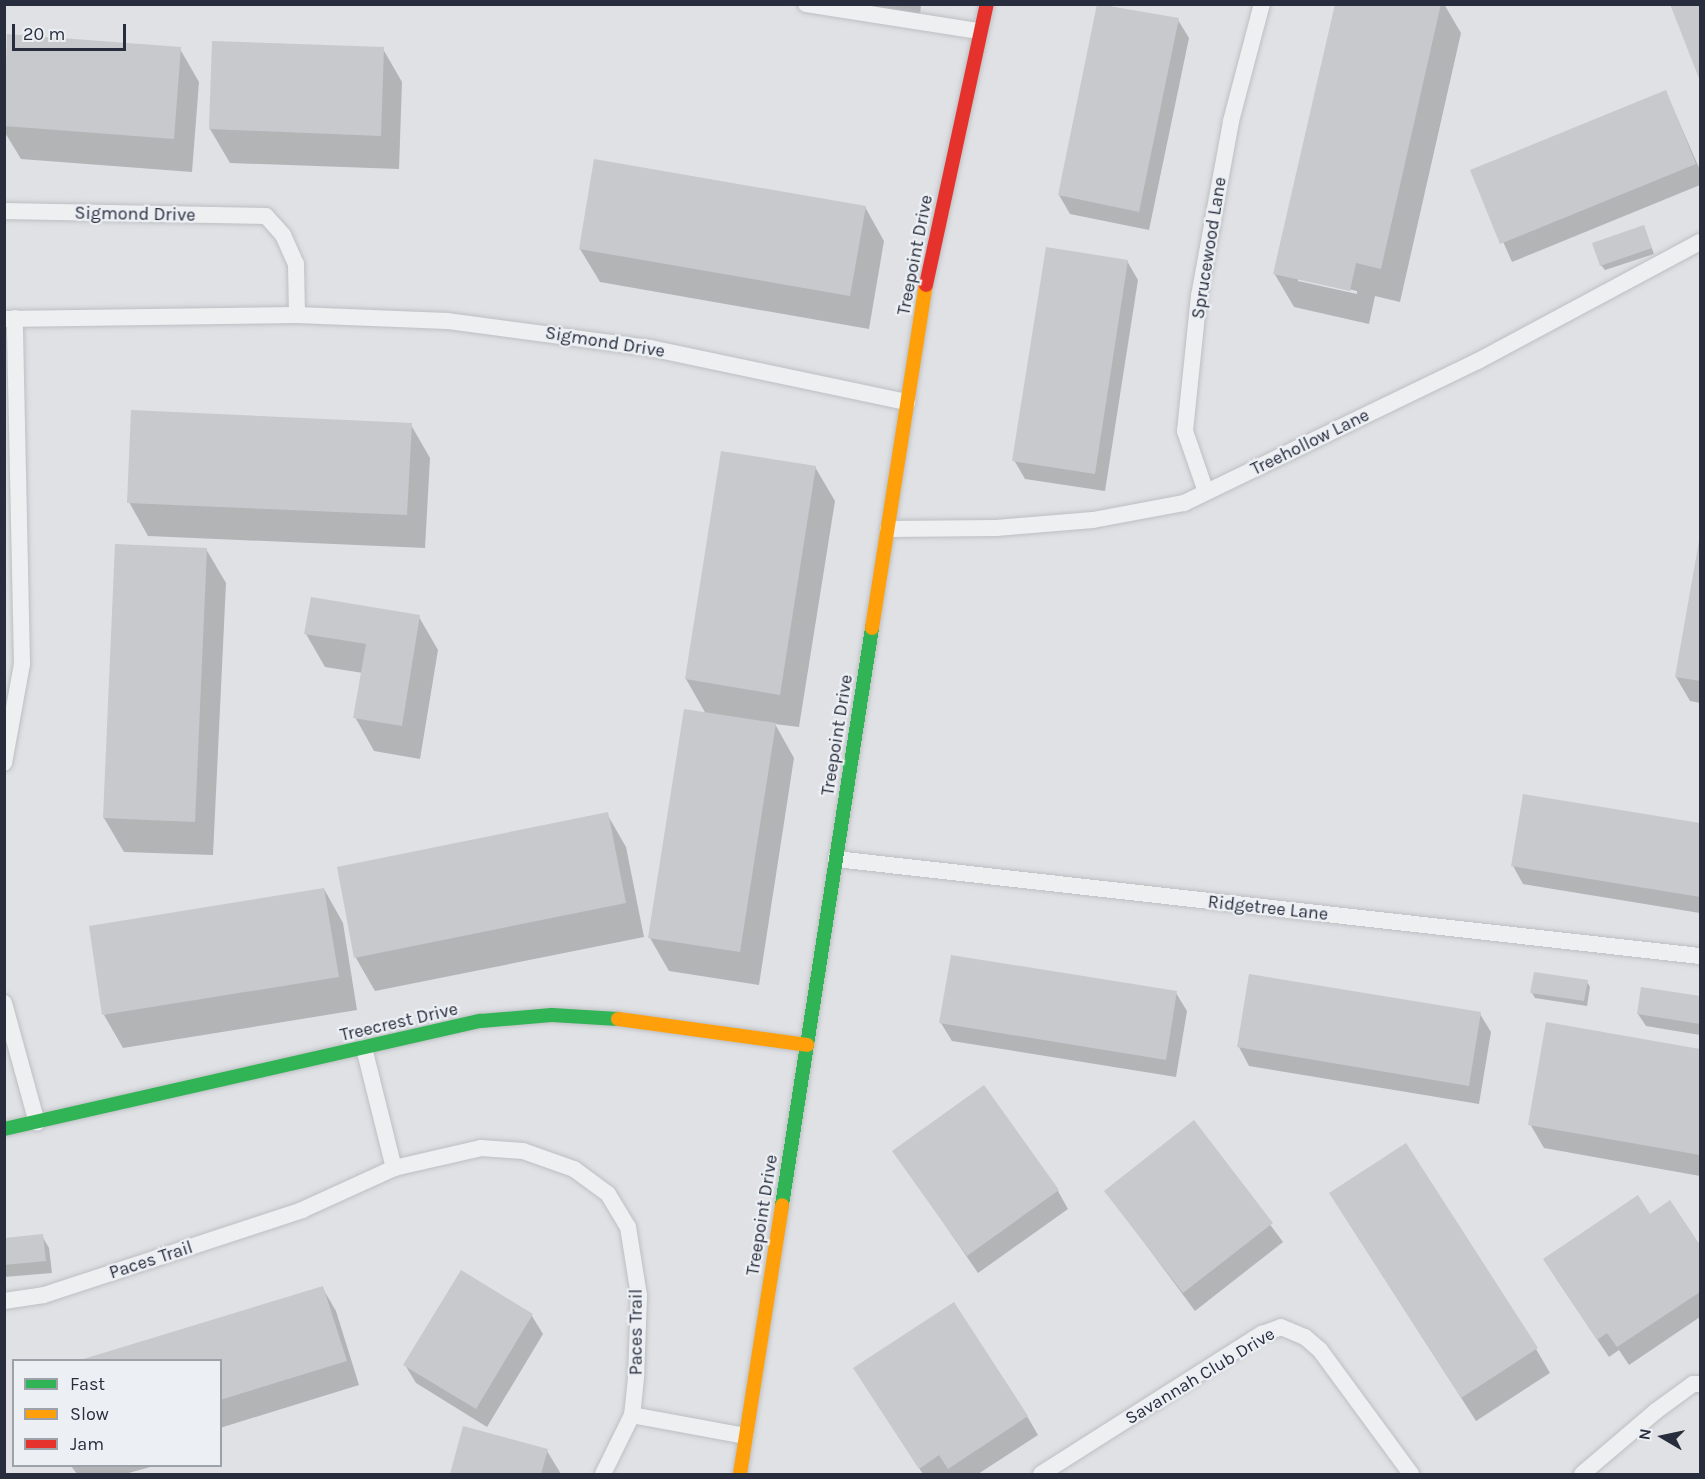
<!DOCTYPE html>
<style>
body{margin:0}
#map{position:relative;width:1705px;height:1479px;overflow:hidden;background:#dfe1e4;font-family:Karla,sans-serif}
div>[style]{position:absolute}
.shadow>*{inset:0;background:#0003}
.building>*{inset:0;background:#c7c9cc}
.roads{filter:drop-shadow(0 0 2px #bdbfc2) drop-shadow(0 0 2px #bdbfc2)}
.lane>*{height:16px;margin:-8px;padding:0 8px;transform-origin:8px;border-radius:8px;background:#eeeff1}
.fast>*{height:14px;margin:-7px;padding:0 7px;transform-origin:7px;border-radius:7px;background:#30b455}
.slow>*{height:14px;margin:-7px;padding:0 7px;transform-origin:7px;border-radius:7px;background:#ff9f0a}
.jam>*{height:14px;margin:-7px;padding:0 7px;transform-origin:7px;border-radius:7px;background:#e5322d}
span{translate:-50% -50%;white-space:nowrap;text-align:center;line-height:1.15;-webkit-text-stroke:4.5px #eceff4;paint-order:stroke}
.street-label{font-size:18px;color:#272d3c}
.frame{position:absolute;inset:0;border:6px solid #272d3c;pointer-events:none}
.legend{position:absolute;left:12px;top:1359px;width:210px;height:108px;box-sizing:border-box;background:#eceff4;border:2px solid #9da1aa;margin:0;padding:8px 10px;list-style:none;font-size:18px;color:#272d3c}
.legend li{display:flex;align-items:center;gap:12px;height:30px}
.legend b{width:30px;border:2px solid #9da1aa}
.north{position:absolute;left:1633px;top:1407px;width:60px;height:60px;-webkit-text-stroke:4px #eceff4;paint-order:stroke;rotate:279deg;font-size:16px;font-weight:700;line-height:24px;text-align:center;color:#272d3c}
.north::after{content:'';display:block;margin:auto;width:21px;height:27px;background:#272d3c;clip-path:polygon(50% 0,100% 100%,50% 72%,0 100%)}
.scale{position:absolute;left:12px;top:24px;width:114px;height:27px;box-sizing:border-box;border:3px solid #272d3c;border-top:0;padding-left:8px;font-size:18px;line-height:21px;white-space:nowrap;color:#272d3c;-webkit-text-stroke:4px #eceff4;paint-order:stroke}
</style>
<div id="map">
<div class="shadow">
<i style="clip-path:polygon(839px 4px,921px 4px,920px 16px)"></i>
<i style="clip-path:polygon(1098px 4px,1178px 20px,1189px 38px,1149px 230px,1070px 214px,1059px 195px)"></i>
<i style="clip-path:polygon(evenodd,1336px 4px,1444px 4px,1461px 33px,1400px 302px,1375px 296px,1369px 324px,1294px 307px,1274px 273px,1336px 4px,1298px 278px,1357px 291px,1357px 294px,1298px 281px,1298px 278px)"></i>
<i style="clip-path:polygon(1672px 4px,1700px 4px,1700px 78px)"></i>
<i style="clip-path:polygon(8px 36px,180px 49px,199px 82px,192px 172px,21px 159px,4px 131px)"></i>
<i style="clip-path:polygon(214px 42px,383px 49px,402px 82px,399px 169px,230px 163px,210px 129px)"></i>
<i style="clip-path:polygon(1666px 92px,1700px 170px,1700px 185px,1512px 262px,1472px 171px)"></i>
<i style="clip-path:polygon(865px 207px,884px 241px,869px 329px,600px 282px,580px 249px)"></i>
<i style="clip-path:polygon(1646px 233px,1654px 254px,1605px 270px,1601px 265px)"></i>
<i style="clip-path:polygon(1127px 261px,1138px 280px,1105px 491px,1025px 479px,1014px 460px)"></i>
<i style="clip-path:polygon(411px 425px,430px 458px,425px 548px,148px 536px,129px 502px)"></i>
<i style="clip-path:polygon(815px 467px,835px 501px,799px 727px,775px 724px,794px 758px,759px 985px,669px 971px,650px 938px,706px 714px,686px 679px)"></i>
<i style="clip-path:polygon(1700px 543px,1700px 703px,1690px 701px,1676px 677px)"></i>
<i style="clip-path:polygon(206px 549px,226px 583px,213px 855px,124px 852px,104px 818px)"></i>
<i style="clip-path:polygon(419px 617px,438px 650px,420px 759px,374px 751px,355px 717px,363px 673px,325px 667px,306px 634px)"></i>
<i style="clip-path:polygon(1524px 796px,1700px 825px,1700px 913px,1523px 884px,1513px 866px)"></i>
<i style="clip-path:polygon(607px 814px,626px 847px,644px 937px,375px 991px,356px 958px,339px 868px)"></i>
<i style="clip-path:polygon(324px 889px,343px 923px,357px 1010px,123px 1048px,104px 1015px)"></i>
<i style="clip-path:polygon(1587px 982px,1590px 987px,1587px 1006px,1535px 998px,1532px 993px)"></i>
<i style="clip-path:polygon(1642px 989px,1700px 998px,1700px 1035px,1646px 1026px,1638px 1014px)"></i>
<i style="clip-path:polygon(1176px 993px,1187px 1011px,1176px 1077px,952px 1041px,941px 1023px)"></i>
<i style="clip-path:polygon(1480px 1014px,1491px 1032px,1479px 1104px,1249px 1066px,1239px 1047px)"></i>
<i style="clip-path:polygon(1548px 1024px,1700px 1051px,1700px 1176px,1544px 1148px,1530px 1124px)"></i>
<i style="clip-path:polygon(1194px 1122px,1283px 1242px,1195px 1311px,1106px 1191px)"></i>
<i style="clip-path:polygon(894px 1151px,1058px 1191px,1068px 1209px,978px 1273px)"></i>
<i style="clip-path:polygon(1670px 1202px,1700px 1248px,1700px 1317px,1629px 1365px,1619px 1350px,1609px 1357px,1555px 1277px)"></i>
<i style="clip-path:polygon(1345px 1217px,1536px 1349px,1550px 1373px,1476px 1421px)"></i>
<i style="clip-path:polygon(42px 1236px,49px 1248px,52px 1273px,4px 1277px,4px 1239px)"></i>
<i style="clip-path:polygon(462px 1272px,532px 1316px,543px 1334px,487px 1427px,416px 1383px,405px 1365px)"></i>
<i style="clip-path:polygon(322px 1287px,336px 1311px,359px 1385px,220px 1428px,220px 1360px,83px 1360px)"></i>
<i style="clip-path:polygon(866px 1387px,1027px 1416px,1038px 1435px,978px 1474px,923px 1474px)"></i>
<i style="clip-path:polygon(465px 1428px,547px 1451px,561px 1474px,452px 1474px)"></i>
<i style="clip-path:polygon(71px 1466px,154px 1466px,125px 1474px,77px 1474px)"></i>
</div>
<div class="building">
<i style="clip-path:polygon(1097px 4px,1179px 18px,1139px 212px,1058px 195px)"></i>
<i style="clip-path:polygon(1335px 4px,1441px 4px,1381px 269px,1356px 263px,1350px 291px,1273px 274px)"></i>
<i style="clip-path:polygon(1670px 4px,1700px 4px,1700px 81px)"></i>
<i style="clip-path:polygon(7px 34px,181px 47px,174px 139px,4px 126px)"></i>
<i style="clip-path:polygon(212px 41px,384px 47px,381px 136px,209px 129px)"></i>
<i style="clip-path:polygon(1666px 90px,1696px 164px,1500px 244px,1470px 170px)"></i>
<i style="clip-path:polygon(594px 159px,866px 206px,850px 296px,579px 249px)"></i>
<i style="clip-path:polygon(1644px 225px,1652px 248px,1600px 266px,1592px 243px)"></i>
<i style="clip-path:polygon(1046px 247px,1128px 260px,1095px 474px,1012px 461px)"></i>
<i style="clip-path:polygon(131px 410px,412px 423px,407px 515px,127px 503px)"></i>
<i style="clip-path:polygon(721px 451px,816px 466px,780px 695px,685px 679px)"></i>
<i style="clip-path:polygon(1699px 541px,1700px 541px,1700px 681px,1675px 677px)"></i>
<i style="clip-path:polygon(115px 544px,207px 548px,195px 822px,103px 818px)"></i>
<i style="clip-path:polygon(311px 597px,420px 615px,402px 726px,353px 718px,366px 644px,304px 634px)"></i>
<i style="clip-path:polygon(684px 709px,776px 723px,740px 952px,648px 938px)"></i>
<i style="clip-path:polygon(1523px 794px,1700px 823px,1700px 897px,1511px 866px)"></i>
<i style="clip-path:polygon(608px 812px,626px 903px,354px 958px,337px 867px)"></i>
<i style="clip-path:polygon(324px 888px,339px 977px,102px 1015px,89px 926px)"></i>
<i style="clip-path:polygon(951px 955px,1177px 991px,1166px 1060px,939px 1023px)"></i>
<i style="clip-path:polygon(1534px 972px,1588px 980px,1584px 1001px,1530px 993px)"></i>
<i style="clip-path:polygon(1249px 974px,1481px 1012px,1469px 1086px,1237px 1047px)"></i>
<i style="clip-path:polygon(1641px 987px,1700px 996px,1700px 1024px,1637px 1014px)"></i>
<i style="clip-path:polygon(1546px 1022px,1700px 1049px,1700px 1155px,1528px 1125px)"></i>
<i style="clip-path:polygon(984px 1085px,1059px 1190px,967px 1256px,892px 1151px)"></i>
<i style="clip-path:polygon(1194px 1120px,1273px 1223px,1183px 1293px,1104px 1191px)"></i>
<i style="clip-path:polygon(1406px 1143px,1538px 1348px,1461px 1398px,1329px 1193px)"></i>
<i style="clip-path:polygon(1638px 1195px,1650px 1214px,1670px 1200px,1700px 1245px,1700px 1292px,1617px 1347px,1607px 1333px,1597px 1340px,1543px 1259px)"></i>
<i style="clip-path:polygon(43px 1234px,46px 1261px,4px 1265px,4px 1238px)"></i>
<i style="clip-path:polygon(461px 1270px,533px 1314px,476px 1409px,403px 1365px)"></i>
<i style="clip-path:polygon(323px 1286px,347px 1361px,220px 1400px,220px 1360px,80px 1360px)"></i>
<i style="clip-path:polygon(954px 1302px,1028px 1416px,948px 1469px,939px 1455px,919px 1469px,853px 1368px)"></i>
<i style="clip-path:polygon(463px 1426px,548px 1449px,541px 1474px,450px 1474px)"></i>
</div>
<div class="roads">
<div class="lane">
<i style="left:806px;top:4px;width:175px;rotate:8.9deg"></i>
<i style="left:4px;top:211px;width:262px;rotate:1.1deg"></i>
<i style="left:266px;top:216px;width:25px;rotate:48deg"></i>
<i style="left:283px;top:235px;width:32px;rotate:66deg"></i>
<i style="left:296px;top:264px;width:51px;rotate:88.9deg"></i>
<i style="left:4px;top:319px;width:293px;rotate:-0.8deg"></i>
<i style="left:297px;top:315px;width:150px;rotate:2.3deg"></i>
<i style="left:447px;top:321px;width:205px;rotate:7.6deg"></i>
<i style="left:650px;top:348px;width:263px;rotate:11.9deg"></i>
<i style="left:1206px;top:492px;width:65px;rotate:-109deg"></i>
<i style="left:1185px;top:431px;width:136px;rotate:-84.1deg"></i>
<i style="left:1199px;top:296px;width:178px;rotate:-79.6deg"></i>
<i style="left:1231px;top:121px;width:121px;rotate:-75.2deg"></i>
<i style="left:888px;top:529px;width:108px;rotate:-0.5deg"></i>
<i style="left:996px;top:528px;width:97px;rotate:-4.7deg"></i>
<i style="left:1093px;top:520px;width:93px;rotate:-10.6deg"></i>
<i style="left:1184px;top:503px;width:326px;rotate:-25.8deg"></i>
<i style="left:1478px;top:361px;width:252px;rotate:-28.2deg"></i>
<i style="left:4px;top:763px;width:101px;rotate:-79.7deg"></i>
<i style="left:22px;top:664px;width:346px;rotate:-91.2deg"></i>
<i style="left:836px;top:859px;width:869px;rotate:6.41deg"></i>
<i style="left:4px;top:1003px;width:124px;rotate:74.6deg"></i>
<i style="left:364px;top:1048px;width:124px;rotate:76deg"></i>
<i style="left:4px;top:1301px;width:40px;rotate:-8.5deg"></i>
<i style="left:44px;top:1295px;width:272px;rotate:-18.2deg"></i>
<i style="left:302px;top:1210px;width:101px;rotate:-24.5deg"></i>
<i style="left:394px;top:1168px;width:89px;rotate:-12.9deg"></i>
<i style="left:481px;top:1148px;width:42px;rotate:4.1deg"></i>
<i style="left:523px;top:1151px;width:54px;rotate:19.4deg"></i>
<i style="left:574px;top:1169px;width:42px;rotate:36.3deg"></i>
<i style="left:608px;top:1194px;width:39px;rotate:59deg"></i>
<i style="left:628px;top:1227px;width:70px;rotate:80.9deg"></i>
<i style="left:639px;top:1296px;width:82px;rotate:92.1deg"></i>
<i style="left:636px;top:1378px;width:37px;rotate:96deg"></i>
<i style="left:632px;top:1415px;width:66px;rotate:116.2deg"></i>
<i style="left:632px;top:1415px;width:115px;rotate:10.5deg"></i>
<i style="left:1041px;top:1474px;width:262px;rotate:-32.4deg"></i>
<i style="left:1262px;top:1334px;width:20px;rotate:-20deg"></i>
<i style="left:1281px;top:1327px;width:26px;rotate:23deg"></i>
<i style="left:1305px;top:1337px;width:20px;rotate:41deg"></i>
<i style="left:1320px;top:1350px;width:154px;rotate:53.7deg"></i>
<i style="left:1582px;top:1474px;width:97px;rotate:-40.4deg"></i>
<i style="left:1656px;top:1411px;width:46px;rotate:-36.1deg"></i>
<i style="left:1693px;top:1384px;width:7px"></i>
</div>
<div class="fast">
<i style="left:4px;top:1129px;width:489px;rotate:-12.8deg"></i>
<i style="left:481px;top:1021px;width:71px;rotate:-4.8deg"></i>
<i style="left:552px;top:1015px;width:66px;rotate:3.5deg"></i>
<i style="left:782px;top:1205px;width:584px;rotate:-81.13deg"></i>
</div>
<div class="slow">
<i style="left:872px;top:628px;width:347px;rotate:-81.1deg"></i>
<i style="left:618px;top:1019px;width:191px;rotate:7.8deg"></i>
<i style="left:740px;top:1474px;width:272px;rotate:-81.1deg"></i>
</div>
<div class="jam">
<i style="left:926px;top:285px;width:288px;rotate:-77.8deg"></i>
</div>
</div>
<div class="street-label">
<span style="left:135px;top:214px;rotate:1deg">Sigmond Drive</span>
<span style="left:1209px;top:248px;rotate:-81deg">Sprucewood Lane</span>
<span style="left:915px;top:255px;rotate:-79deg">Treepoint Drive</span>
<span style="left:605px;top:342px;rotate:9deg">Sigmond Drive</span>
<span style="left:1310px;top:442px;rotate:-26deg">Treehollow Lane</span>
<span style="left:837px;top:735px;rotate:-81deg">Treepoint Drive</span>
<span style="left:1268px;top:908px;rotate:6deg">Ridgetree Lane</span>
<span style="left:399px;top:1022px;rotate:-13deg">Treecrest Drive</span>
<span style="left:762px;top:1215px;rotate:-81deg">Treepoint Drive</span>
<span style="left:151px;top:1260px;rotate:-18deg">Paces Trail</span>
<span style="left:636px;top:1332px;rotate:-90deg">Paces Trail</span>
<span style="left:1200px;top:1376px;rotate:-31deg">Savannah Club Drive</span>
</div>
<div class="frame"></div>
<ul class="legend">
<li><b style="height:8px;background:#30b455"></b>Fast</li>
<li><b style="height:8px;background:#ff9f0a"></b>Slow</li>
<li><b style="height:8px;background:#e5322d"></b>Jam</li>
</ul>
<div class="north">N</div>
<div class="scale">20 m</div>
</div>
